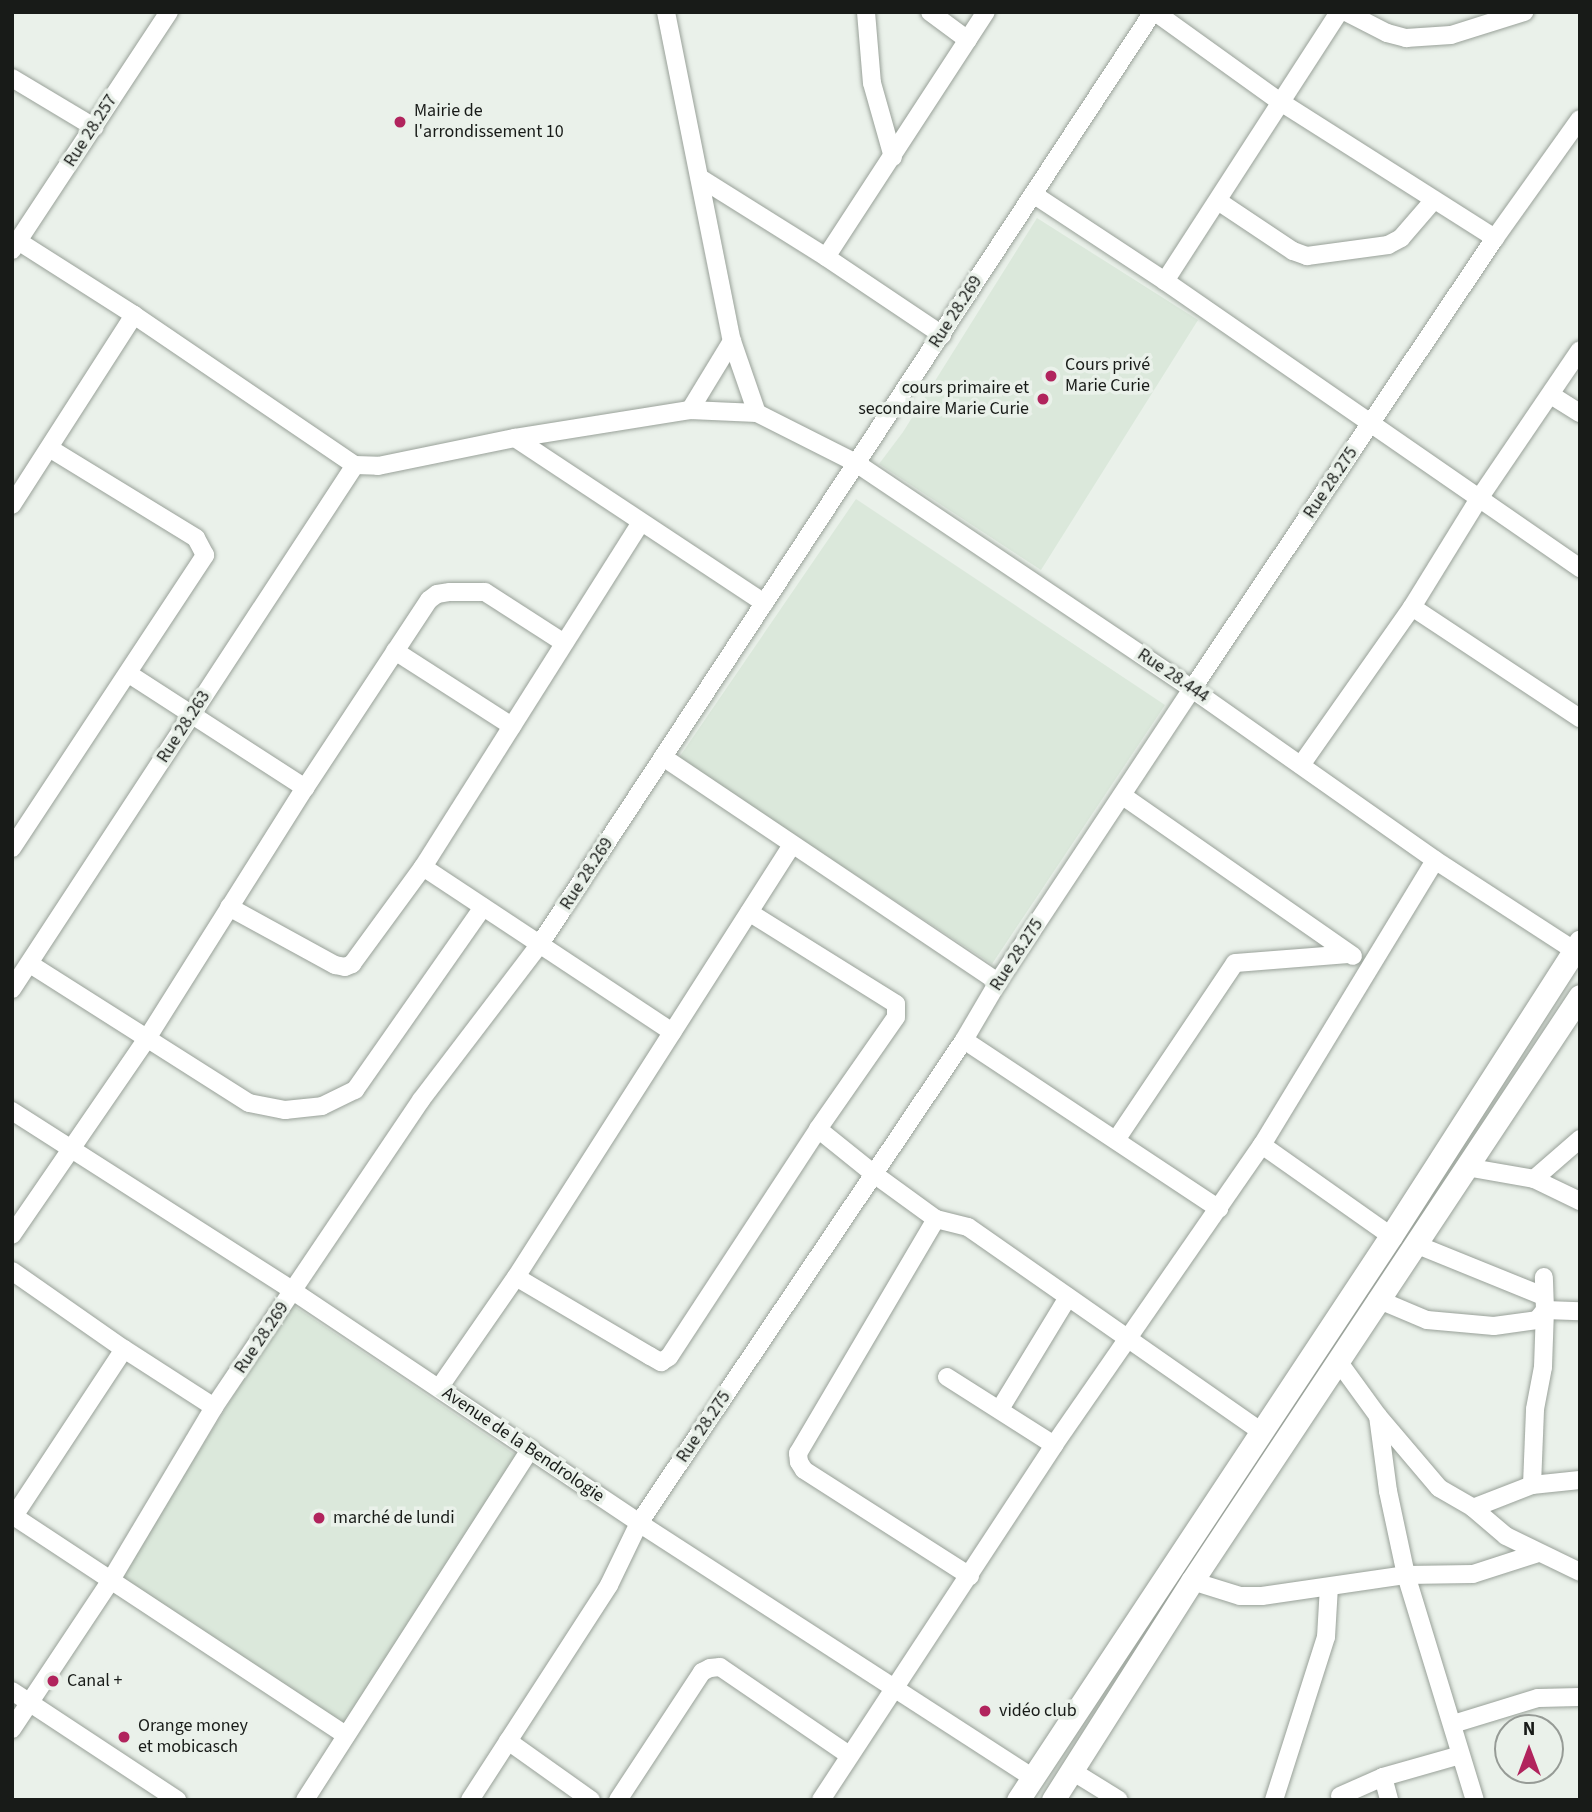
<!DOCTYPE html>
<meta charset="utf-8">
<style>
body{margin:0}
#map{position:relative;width:1592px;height:1812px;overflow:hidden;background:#eaf1ea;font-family:"Source Sans 3",sans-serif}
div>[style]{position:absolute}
.built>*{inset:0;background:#dbe8db}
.roads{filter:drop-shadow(0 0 2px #99a199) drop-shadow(0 0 2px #99a199)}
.minor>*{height:18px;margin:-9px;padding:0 9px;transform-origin:9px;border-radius:9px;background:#fff}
.major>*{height:23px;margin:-11.5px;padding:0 11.5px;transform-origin:11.5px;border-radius:11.5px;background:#fff}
.dots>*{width:19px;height:19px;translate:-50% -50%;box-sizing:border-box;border:4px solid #eaf1ea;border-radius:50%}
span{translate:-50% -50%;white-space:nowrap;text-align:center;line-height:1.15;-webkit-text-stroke:7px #eaf1ea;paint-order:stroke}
.poi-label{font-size:18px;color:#181b18}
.left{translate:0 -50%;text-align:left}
.right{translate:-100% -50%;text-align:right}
.street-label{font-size:18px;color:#181b18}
.frame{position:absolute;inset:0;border:14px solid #181b18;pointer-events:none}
.north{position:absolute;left:1494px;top:1714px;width:70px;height:70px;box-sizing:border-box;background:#eaf1ea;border:2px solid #969b96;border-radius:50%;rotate:0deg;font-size:19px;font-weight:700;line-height:28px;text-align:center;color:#181b18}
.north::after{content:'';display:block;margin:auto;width:24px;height:32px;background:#b1245d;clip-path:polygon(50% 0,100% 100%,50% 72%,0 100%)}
</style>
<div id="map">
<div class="built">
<i style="clip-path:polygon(1037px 218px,1198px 320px,1041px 570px,879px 464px,903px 432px)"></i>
<i style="clip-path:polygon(856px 499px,1165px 705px,992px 964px,678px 759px)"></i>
<i style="clip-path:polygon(291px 1304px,520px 1458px,344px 1729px,119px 1579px)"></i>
</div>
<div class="roads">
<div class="minor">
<i style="left:666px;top:12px;width:336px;rotate:78.7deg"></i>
<i style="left:732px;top:341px;width:76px;rotate:70.9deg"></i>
<i style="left:866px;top:12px;width:71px;rotate:85.2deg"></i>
<i style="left:872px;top:83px;width:77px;rotate:74.2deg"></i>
<i style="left:930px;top:12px;width:47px;rotate:36.4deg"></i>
<i style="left:1155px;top:12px;width:153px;rotate:35.7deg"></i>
<i style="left:1279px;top:101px;width:256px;rotate:32.4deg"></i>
<i style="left:1346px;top:12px;width:46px;rotate:27.1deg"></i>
<i style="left:1387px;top:33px;width:20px;rotate:15deg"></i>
<i style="left:1406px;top:38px;width:45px;rotate:-3.8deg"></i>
<i style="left:1451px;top:35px;width:77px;rotate:-17.5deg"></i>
<i style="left:12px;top:78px;width:96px;rotate:30.9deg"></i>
<i style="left:700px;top:178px;width:149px;rotate:32.1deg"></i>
<i style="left:826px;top:257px;width:140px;rotate:33.9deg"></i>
<i style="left:1033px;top:194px;width:158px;rotate:33.4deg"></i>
<i style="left:1165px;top:281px;width:505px;rotate:34.67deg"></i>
<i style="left:1218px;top:201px;width:90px;rotate:33.7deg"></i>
<i style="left:1293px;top:251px;width:15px;rotate:20deg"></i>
<i style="left:1307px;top:256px;width:82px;rotate:-7.7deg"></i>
<i style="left:1388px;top:245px;width:15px;rotate:-28deg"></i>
<i style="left:1401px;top:238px;width:49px;rotate:-49.1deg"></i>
<i style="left:18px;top:241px;width:138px;rotate:32.5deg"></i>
<i style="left:134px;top:315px;width:267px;rotate:34.2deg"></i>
<i style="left:355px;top:465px;width:23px;rotate:2deg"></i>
<i style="left:378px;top:466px;width:140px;rotate:-11.6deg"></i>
<i style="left:515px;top:438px;width:177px;rotate:-9.1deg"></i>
<i style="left:690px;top:410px;width:67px;rotate:2.6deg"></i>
<i style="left:757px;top:413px;width:111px;rotate:26.8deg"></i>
<i style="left:856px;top:463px;width:405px;rotate:33.9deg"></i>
<i style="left:1192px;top:689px;width:297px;rotate:35.1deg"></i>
<i style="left:1435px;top:860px;width:173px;rotate:33deg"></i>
<i style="left:12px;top:250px;width:285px;rotate:-56.6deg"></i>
<i style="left:826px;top:257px;width:293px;rotate:-56.9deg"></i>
<i style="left:1165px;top:281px;width:320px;rotate:-57.1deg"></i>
<i style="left:1551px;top:395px;width:34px;rotate:32deg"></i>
<i style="left:690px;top:410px;width:81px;rotate:-58.7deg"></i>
<i style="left:515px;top:438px;width:299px;rotate:33.5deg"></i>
<i style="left:12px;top:505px;width:226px;rotate:-57.3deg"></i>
<i style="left:1412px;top:607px;width:201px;rotate:33.5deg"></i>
<i style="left:395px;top:651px;width:139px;rotate:32.7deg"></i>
<i style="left:129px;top:674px;width:210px;rotate:32.9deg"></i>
<i style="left:663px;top:757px;width:404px;rotate:33.9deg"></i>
<i style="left:1301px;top:765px;width:193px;rotate:-54.9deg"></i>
<i style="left:1412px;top:607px;width:126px;rotate:-58.3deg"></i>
<i style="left:1478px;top:500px;width:181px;rotate:-55.8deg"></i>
<i style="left:1123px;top:796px;width:280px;rotate:34.8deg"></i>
<i style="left:12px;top:848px;width:351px;rotate:-56.6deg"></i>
<i style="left:205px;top:555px;width:19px;rotate:-118deg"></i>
<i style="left:196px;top:538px;width:172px;rotate:-148.5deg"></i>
<i style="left:423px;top:867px;width:299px;rotate:33.5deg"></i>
<i style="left:229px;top:907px;width:121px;rotate:28.7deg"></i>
<i style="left:335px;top:965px;width:10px;rotate:11deg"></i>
<i style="left:345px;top:967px;width:8px;rotate:-23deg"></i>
<i style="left:352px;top:964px;width:120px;rotate:-53.8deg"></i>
<i style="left:423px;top:867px;width:406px;rotate:-57.7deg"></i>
<i style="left:30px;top:964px;width:259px;rotate:32.4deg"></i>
<i style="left:249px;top:1103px;width:37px;rotate:11deg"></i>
<i style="left:285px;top:1110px;width:37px;rotate:-6deg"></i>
<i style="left:322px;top:1106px;width:37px;rotate:-26deg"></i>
<i style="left:355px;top:1090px;width:223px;rotate:-55deg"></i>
<i style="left:12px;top:989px;width:626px;rotate:-56.79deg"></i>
<i style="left:964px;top:1040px;width:306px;rotate:33.5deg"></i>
<i style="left:12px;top:1111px;width:334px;rotate:32.6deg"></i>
<i style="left:293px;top:1291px;width:417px;rotate:33.8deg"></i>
<i style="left:639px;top:1523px;width:469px;rotate:32.9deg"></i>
<i style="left:818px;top:1129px;width:72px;rotate:38.8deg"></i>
<i style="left:874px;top:1174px;width:77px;rotate:36deg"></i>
<i style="left:936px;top:1219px;width:33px;rotate:14deg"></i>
<i style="left:968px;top:1227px;width:358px;rotate:34.9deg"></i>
<i style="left:1116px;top:1140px;width:213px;rotate:-56.1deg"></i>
<i style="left:1235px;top:963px;width:114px;rotate:-4.5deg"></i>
<i style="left:1262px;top:1145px;width:158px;rotate:35.2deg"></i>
<i style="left:1466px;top:1167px;width:69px;rotate:10deg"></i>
<i style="left:1534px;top:1179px;width:61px;rotate:-41deg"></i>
<i style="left:1534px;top:1179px;width:51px;rotate:25.6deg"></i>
<i style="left:936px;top:1219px;width:272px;rotate:120.5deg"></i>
<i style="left:798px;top:1453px;width:9px;rotate:84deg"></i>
<i style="left:799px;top:1462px;width:9px;rotate:58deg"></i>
<i style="left:804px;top:1470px;width:197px;rotate:32.6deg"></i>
<i style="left:12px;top:1235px;width:237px;rotate:-55.5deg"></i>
<i style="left:146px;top:1040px;width:298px;rotate:-57.8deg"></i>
<i style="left:305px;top:788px;width:225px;rotate:-56.6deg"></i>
<i style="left:429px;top:600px;width:10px;rotate:-37deg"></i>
<i style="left:437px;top:594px;width:13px;rotate:-9deg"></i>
<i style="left:450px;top:592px;width:35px"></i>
<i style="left:485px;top:592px;width:94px;rotate:32.8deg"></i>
<i style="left:1415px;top:1244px;width:138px;rotate:22.1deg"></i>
<i style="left:12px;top:1271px;width:136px;rotate:34.9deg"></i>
<i style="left:124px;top:1349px;width:107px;rotate:32.8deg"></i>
<i style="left:516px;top:1277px;width:156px;rotate:30.5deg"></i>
<i style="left:650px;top:1356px;width:13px;rotate:29deg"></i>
<i style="left:661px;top:1362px;width:9px;rotate:-32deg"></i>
<i style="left:669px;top:1357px;width:272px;rotate:-56.8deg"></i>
<i style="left:818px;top:1129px;width:136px;rotate:-55.1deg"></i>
<i style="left:896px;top:1017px;width:13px;rotate:-90deg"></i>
<i style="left:896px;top:1004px;width:173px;rotate:-148deg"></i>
<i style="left:1377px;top:1299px;width:54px;rotate:22.8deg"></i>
<i style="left:1427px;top:1320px;width:67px;rotate:5.1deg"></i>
<i style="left:1494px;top:1326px;width:43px;rotate:-7.9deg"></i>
<i style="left:1537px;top:1320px;width:13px;rotate:-51deg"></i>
<i style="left:1545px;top:1310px;width:33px;rotate:-92deg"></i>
<i style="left:1338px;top:1361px;width:68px;rotate:54deg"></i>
<i style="left:1378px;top:1416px;width:76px;rotate:82.4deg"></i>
<i style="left:1388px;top:1491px;width:86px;rotate:77.9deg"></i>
<i style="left:1406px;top:1575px;width:235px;rotate:73deg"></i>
<i style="left:947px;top:1377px;width:127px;rotate:32.4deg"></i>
<i style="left:439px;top:1388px;width:135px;rotate:-55.3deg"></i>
<i style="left:516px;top:1277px;width:513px;rotate:-57.43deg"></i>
<i style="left:1000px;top:1409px;width:131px;rotate:-58.7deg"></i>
<i style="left:1378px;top:1416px;width:94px;rotate:49.7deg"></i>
<i style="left:1439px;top:1488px;width:39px;rotate:30deg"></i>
<i style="left:1473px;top:1508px;width:43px;rotate:40.3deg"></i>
<i style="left:1506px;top:1536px;width:82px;rotate:25.9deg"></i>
<i style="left:1532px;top:1485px;width:76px;rotate:-87.7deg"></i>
<i style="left:1535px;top:1409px;width:43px;rotate:-79.2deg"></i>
<i style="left:1543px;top:1367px;width:57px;rotate:-88deg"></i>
<i style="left:1545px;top:1310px;width:35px;rotate:2deg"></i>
<i style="left:1473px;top:1508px;width:63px;rotate:-21.3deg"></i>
<i style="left:1532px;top:1485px;width:48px;rotate:-5.9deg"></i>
<i style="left:12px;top:1515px;width:400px;rotate:33.4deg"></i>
<i style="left:14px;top:1516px;width:200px;rotate:-56.6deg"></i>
<i style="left:1192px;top:1581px;width:50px;rotate:17.4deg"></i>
<i style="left:1240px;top:1596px;width:22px"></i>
<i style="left:1262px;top:1596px;width:146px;rotate:-8.3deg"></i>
<i style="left:1406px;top:1575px;width:67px;rotate:-0.9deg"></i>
<i style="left:1473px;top:1574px;width:68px;rotate:-17.9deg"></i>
<i style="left:12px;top:1691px;width:198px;rotate:33.4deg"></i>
<i style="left:1453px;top:1724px;width:89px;rotate:-17deg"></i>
<i style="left:1538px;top:1698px;width:42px;rotate:-1.4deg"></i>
<i style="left:12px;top:1729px;width:179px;rotate:-56.4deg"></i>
<i style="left:111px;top:1580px;width:201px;rotate:-59.2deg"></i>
<i style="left:214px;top:1407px;width:370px;rotate:-56deg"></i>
<i style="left:421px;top:1100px;width:196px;rotate:-52.7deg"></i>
<i style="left:540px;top:944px;width:1116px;rotate:-56.67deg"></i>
<i style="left:508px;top:1741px;width:102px;rotate:35.4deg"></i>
<i style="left:1072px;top:1771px;width:55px;rotate:31.7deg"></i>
<i style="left:1383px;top:1777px;width:24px;rotate:75deg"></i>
<i style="left:1340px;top:1796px;width:47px;rotate:-23.8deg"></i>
<i style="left:1383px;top:1777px;width:80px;rotate:-15.9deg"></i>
<i style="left:305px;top:1800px;width:417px;rotate:-57.3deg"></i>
<i style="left:470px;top:1800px;width:256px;rotate:-57.1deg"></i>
<i style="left:609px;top:1585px;width:69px;rotate:-64.2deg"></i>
<i style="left:639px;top:1523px;width:582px;rotate:-56.06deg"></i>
<i style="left:964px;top:1040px;width:67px;rotate:-59.6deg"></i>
<i style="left:998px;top:982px;width:351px;rotate:-56.5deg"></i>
<i style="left:1192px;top:689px;width:543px;rotate:-56.11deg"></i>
<i style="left:1495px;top:238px;width:146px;rotate:-54.5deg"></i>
<i style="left:618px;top:1800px;width:153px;rotate:-56.7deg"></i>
<i style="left:702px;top:1672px;width:9px;rotate:-27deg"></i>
<i style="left:710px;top:1668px;width:10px;rotate:-6deg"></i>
<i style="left:720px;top:1667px;width:156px;rotate:34.3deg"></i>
<i style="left:821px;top:1800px;width:425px;rotate:-56.7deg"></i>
<i style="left:1054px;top:1445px;width:365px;rotate:-55.3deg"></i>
<i style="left:1262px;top:1145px;width:333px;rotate:-58.7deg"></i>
<i style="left:1274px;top:1800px;width:171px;rotate:-72.3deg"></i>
<i style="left:1326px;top:1637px;width:50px;rotate:-86.6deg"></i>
</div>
<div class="major">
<i style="left:1018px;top:1800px;width:676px;rotate:-56.52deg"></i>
<i style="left:1391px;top:1236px;width:350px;rotate:-57.3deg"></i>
<i style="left:1053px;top:1800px;width:259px;rotate:-57.6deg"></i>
<i style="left:1192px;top:1581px;width:702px;rotate:-56.45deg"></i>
</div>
</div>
<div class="dots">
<i style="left:400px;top:122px;background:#b1245d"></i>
<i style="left:1051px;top:376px;background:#b1245d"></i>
<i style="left:1043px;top:399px;background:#b1245d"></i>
<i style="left:319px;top:1518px;background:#b1245d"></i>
<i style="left:53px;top:1681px;background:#b1245d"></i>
<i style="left:985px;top:1711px;background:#b1245d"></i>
<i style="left:124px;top:1737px;background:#b1245d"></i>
</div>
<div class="poi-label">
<span class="left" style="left:414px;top:122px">Mairie de<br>l'arrondissement 10</span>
<span class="left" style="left:1065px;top:376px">Cours privé<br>Marie Curie</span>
<span class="right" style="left:1029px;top:399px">cours primaire et<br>secondaire Marie Curie</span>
<span class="left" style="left:333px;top:1518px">marché de lundi</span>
<span class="left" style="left:67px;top:1681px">Canal +</span>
<span class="left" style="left:999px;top:1711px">vidéo club</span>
<span class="left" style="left:138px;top:1737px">Orange money<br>et mobicasch</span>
</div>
<div class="street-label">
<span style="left:91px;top:131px;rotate:-57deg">Rue 28.257</span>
<span style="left:956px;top:312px;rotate:-57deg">Rue 28.269</span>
<span style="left:1331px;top:483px;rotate:-56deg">Rue 28.275</span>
<span style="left:1173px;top:676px;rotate:34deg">Rue 28.444</span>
<span style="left:184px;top:727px;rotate:-57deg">Rue 28.263</span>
<span style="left:587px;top:874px;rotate:-57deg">Rue 28.269</span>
<span style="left:1017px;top:955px;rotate:-57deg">Rue 28.275</span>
<span style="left:262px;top:1338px;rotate:-56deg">Rue 28.269</span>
<span style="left:704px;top:1427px;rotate:-56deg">Rue 28.275</span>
<span style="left:523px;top:1445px;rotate:34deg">Avenue de la Bendrologie</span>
</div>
<div class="frame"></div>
<div class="north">N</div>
</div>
